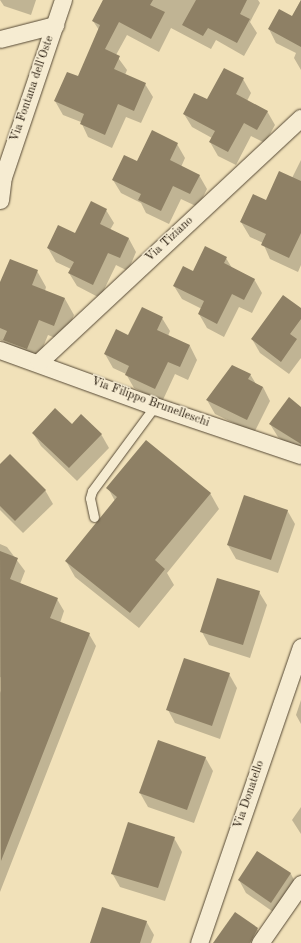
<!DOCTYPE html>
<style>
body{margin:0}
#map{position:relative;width:301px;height:943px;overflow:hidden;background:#f1e1b9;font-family:"Old Standard TT",serif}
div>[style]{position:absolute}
.shadow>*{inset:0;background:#0003}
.building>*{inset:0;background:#8e8065}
.roads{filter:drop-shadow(0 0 1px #564935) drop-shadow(0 0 1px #564935)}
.lane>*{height:9px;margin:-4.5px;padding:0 4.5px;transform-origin:4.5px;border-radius:4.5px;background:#f6ecd2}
.street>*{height:17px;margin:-8.5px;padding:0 8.5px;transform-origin:8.5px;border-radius:8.5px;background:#f6ecd2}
span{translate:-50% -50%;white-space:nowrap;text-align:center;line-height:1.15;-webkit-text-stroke:3px #f6ecd2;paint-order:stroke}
.street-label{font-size:12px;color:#221609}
</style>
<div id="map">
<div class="shadow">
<i style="clip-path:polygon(0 0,36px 0,31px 15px,4px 6px)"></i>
<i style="clip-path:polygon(103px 0,258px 0,260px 3px,250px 22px,257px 33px,244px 56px,216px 40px,211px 49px,171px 28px,159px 52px,127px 35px,116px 55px,127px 70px,125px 75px,145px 84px,153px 97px,141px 123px,126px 117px,112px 148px,88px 137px,81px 122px,63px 115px,55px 101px,78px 78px,99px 30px,93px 21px)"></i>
<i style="clip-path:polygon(301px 0,301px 70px,294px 58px,296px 53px,276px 43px,269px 29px,292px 17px)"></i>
<i style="clip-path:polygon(243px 79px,251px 93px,247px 101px,267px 111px,275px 125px,265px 143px,251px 136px,236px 165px,218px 156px,210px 142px,212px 138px,192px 127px,184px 114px)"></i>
<i style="clip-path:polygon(152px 132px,177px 144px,185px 158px,181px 167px,199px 175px,207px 189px,198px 207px,181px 199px,169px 224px,146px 213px,141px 203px,121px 193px,113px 180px,137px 162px)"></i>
<i style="clip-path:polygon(301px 160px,301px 265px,298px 272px,270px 259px,263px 243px,250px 237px,241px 222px,292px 178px)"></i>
<i style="clip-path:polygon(106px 210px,114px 223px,110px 230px,129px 239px,136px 252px,128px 271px,116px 265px,100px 298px,77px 286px,69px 273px,71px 269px,56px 262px,48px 248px,75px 235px)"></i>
<i style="clip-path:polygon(226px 258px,232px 268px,254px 279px,262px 293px,252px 313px,239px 307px,224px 337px,207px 328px,199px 314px,202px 309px,182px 299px,174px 286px,193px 272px)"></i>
<i style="clip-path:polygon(37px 271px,46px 287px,45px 291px,65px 299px,74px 315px,63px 341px,48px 335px,36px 364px,13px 356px,4px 342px,0 340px,0 285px)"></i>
<i style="clip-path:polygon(301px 309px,301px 358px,289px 374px,260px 353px,252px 339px)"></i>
<i style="clip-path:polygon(162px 318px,170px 331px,168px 336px,190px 346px,197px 360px,188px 380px,175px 374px,162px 402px,134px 388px,126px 374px,113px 368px,105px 354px)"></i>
<i style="clip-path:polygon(250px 374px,256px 384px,263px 387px,270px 401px,254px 433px,215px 414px,207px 400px)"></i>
<i style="clip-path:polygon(301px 408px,301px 454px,278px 437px,270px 424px)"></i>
<i style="clip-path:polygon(33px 433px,101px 434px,109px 448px,77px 481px,41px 446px)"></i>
<i style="clip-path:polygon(0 466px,45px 490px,53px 504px,23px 533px,0 510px)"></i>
<i style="clip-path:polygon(108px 488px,210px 493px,219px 509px,167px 573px,174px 585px,139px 628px,75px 577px,66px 561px,115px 501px)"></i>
<i style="clip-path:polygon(287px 510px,295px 524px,278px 573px,236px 559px,228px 545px)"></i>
<i style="clip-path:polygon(0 544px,7px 547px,25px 571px,20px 584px,57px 599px,64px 611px,60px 623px,89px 634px,96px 646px,0 892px,0 693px,6px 679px,0 677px)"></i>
<i style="clip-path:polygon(259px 592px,267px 605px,250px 658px,209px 645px,202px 632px)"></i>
<i style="clip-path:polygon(229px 674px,237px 688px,220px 739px,175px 723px,168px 710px)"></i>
<i style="clip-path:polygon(301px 700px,301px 724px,296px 715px)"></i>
<i style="clip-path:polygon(205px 757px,213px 771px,194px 823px,148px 807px,140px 793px)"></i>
<i style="clip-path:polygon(301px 807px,301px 834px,292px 820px)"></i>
<i style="clip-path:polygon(174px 838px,182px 852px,165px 901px,120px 887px,112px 873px)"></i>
<i style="clip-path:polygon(258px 852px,291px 874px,298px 888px,279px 916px,246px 893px,239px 880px)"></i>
<i style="clip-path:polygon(146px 921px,154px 935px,151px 943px,91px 943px)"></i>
<i style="clip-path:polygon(257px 929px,263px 939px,260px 943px,219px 943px)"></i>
</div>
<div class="building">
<i style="clip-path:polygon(103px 0,153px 0,150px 5px,165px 12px,151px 39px,119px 22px,105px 49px,120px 56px,114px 69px,146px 83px,134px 111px,118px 104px,105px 135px,80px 124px,84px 114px,54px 101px,67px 72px,78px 76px,100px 25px,92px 21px)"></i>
<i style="clip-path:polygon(196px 0,247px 0,240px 14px,250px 19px,237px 43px,208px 28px,203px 36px,182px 25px)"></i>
<i style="clip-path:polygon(301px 0,301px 47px,268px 29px,279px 9px,292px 16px)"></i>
<i style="clip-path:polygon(224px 68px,244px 78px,236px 94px,268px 111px,257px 130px,244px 123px,228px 152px,209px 142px,215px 131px,183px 114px,194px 93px,207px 99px)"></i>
<i style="clip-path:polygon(152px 130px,178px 143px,170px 160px,200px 175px,190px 194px,173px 186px,161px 211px,138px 200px,141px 194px,112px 180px,124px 155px,137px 161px)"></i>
<i style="clip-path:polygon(279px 171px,301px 181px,301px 233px,289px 258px,261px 245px,266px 234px,240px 222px,253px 194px,266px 200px)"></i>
<i style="clip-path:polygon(91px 201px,107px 209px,100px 224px,129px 238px,120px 258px,108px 253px,93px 285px,68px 273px,74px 262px,47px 248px,58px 225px,75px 233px)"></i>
<i style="clip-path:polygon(205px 246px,227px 257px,224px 263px,255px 279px,244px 300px,232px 294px,217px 324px,198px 314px,204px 301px,173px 286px,183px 266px,193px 271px)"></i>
<i style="clip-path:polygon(10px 259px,38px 270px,32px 285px,65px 298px,54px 326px,39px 320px,27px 349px,3px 340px,7px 331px,0 328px,0 282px)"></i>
<i style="clip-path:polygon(283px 295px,301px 308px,301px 319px,290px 334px,297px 339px,281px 362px,251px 339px)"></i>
<i style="clip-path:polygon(142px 307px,163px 317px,157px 330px,190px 345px,180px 367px,168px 362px,155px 389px,125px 375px,129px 366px,104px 354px,116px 329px,128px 335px)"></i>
<i style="clip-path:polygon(232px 365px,251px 374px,248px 379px,263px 387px,247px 420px,206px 400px)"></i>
<i style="clip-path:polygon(289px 397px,301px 407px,301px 444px,269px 424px)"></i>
<i style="clip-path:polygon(55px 408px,72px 424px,81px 414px,102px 434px,69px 468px,32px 433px)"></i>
<i style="clip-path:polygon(146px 440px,211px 493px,155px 560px,165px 569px,130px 613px,65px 561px,117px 497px,106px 488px)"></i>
<i style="clip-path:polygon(10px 454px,46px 490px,15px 521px,0 506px,0 464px)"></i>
<i style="clip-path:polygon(244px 495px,288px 510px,271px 560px,227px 545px)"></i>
<i style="clip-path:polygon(0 551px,18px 558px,10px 579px,58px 598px,50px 618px,90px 633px,1px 861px)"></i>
<i style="clip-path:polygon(217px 578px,260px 591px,243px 645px,200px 632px)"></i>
<i style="clip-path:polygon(184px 658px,230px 673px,212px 726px,166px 710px)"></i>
<i style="clip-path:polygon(158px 740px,206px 757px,187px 810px,139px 793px)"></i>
<i style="clip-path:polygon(128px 822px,175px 837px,158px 888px,111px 874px)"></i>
<i style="clip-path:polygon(257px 851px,291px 873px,271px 903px,238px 880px)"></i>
<i style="clip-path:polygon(102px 907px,147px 921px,140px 943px,90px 943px)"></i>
<i style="clip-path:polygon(235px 912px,258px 928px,250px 943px,213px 943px)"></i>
</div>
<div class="roads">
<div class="lane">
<i style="left:94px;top:517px;width:19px;rotate:-102deg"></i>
<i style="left:90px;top:498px;width:7px;rotate:-74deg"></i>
<i style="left:92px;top:491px;width:106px;rotate:-53.5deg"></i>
</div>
<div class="street">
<i style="left:0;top:39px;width:57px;rotate:-14.3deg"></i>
<i style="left:0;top:200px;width:23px;rotate:-83deg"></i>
<i style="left:3px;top:177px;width:187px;rotate:-71.3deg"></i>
<i style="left:0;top:350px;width:165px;rotate:19.9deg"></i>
<i style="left:155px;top:406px;width:154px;rotate:18.6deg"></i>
<i style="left:39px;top:362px;width:358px;rotate:-43deg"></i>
<i style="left:199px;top:943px;width:313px;rotate:-71deg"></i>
<i style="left:260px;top:943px;width:72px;rotate:-55.2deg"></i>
</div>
</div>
<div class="street-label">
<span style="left:33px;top:89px;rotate:-71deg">Via Fontana dell'Oste</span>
<span style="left:170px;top:240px;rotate:-43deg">Via Tiziano</span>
<span style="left:150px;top:403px;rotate:20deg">Via Filippo Brunelleschi</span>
<span style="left:250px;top:795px;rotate:-71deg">Via Donatello</span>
</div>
</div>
